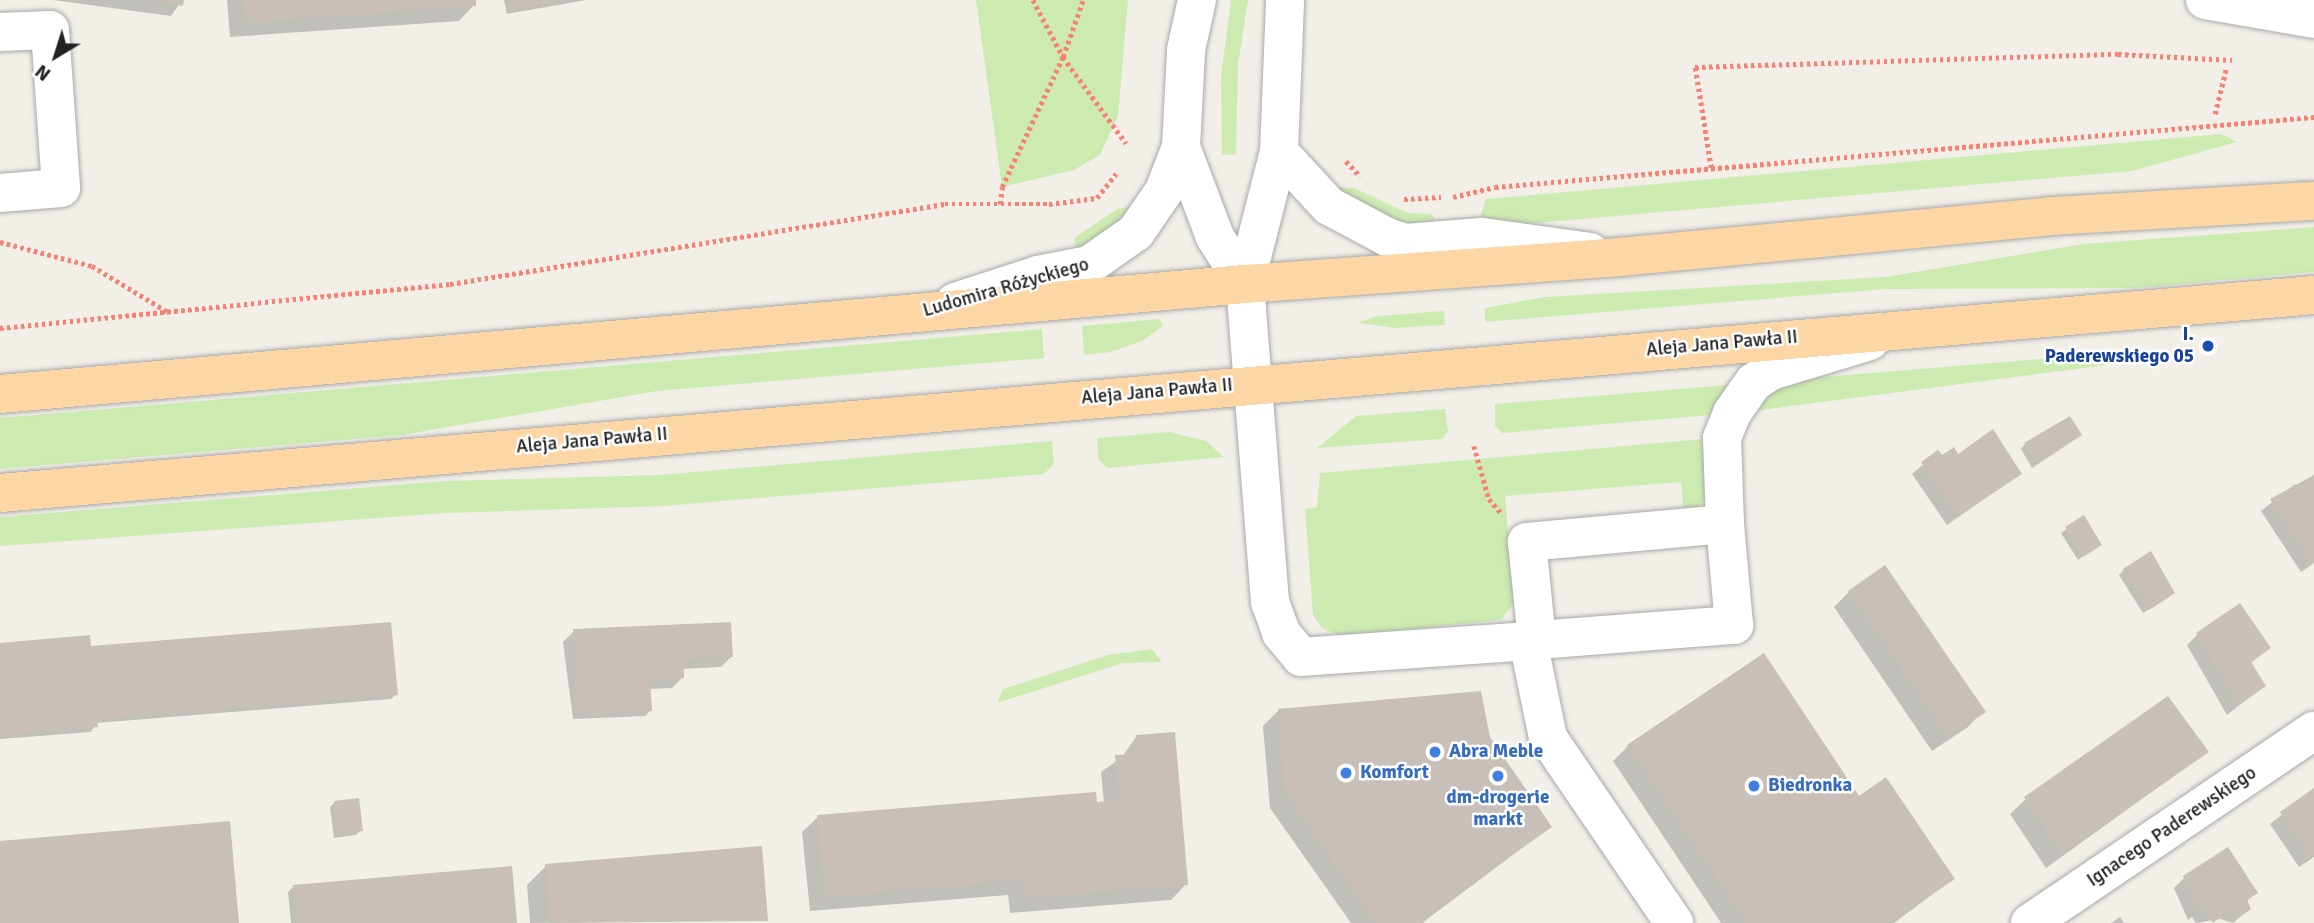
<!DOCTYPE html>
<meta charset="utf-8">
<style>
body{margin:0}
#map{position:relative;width:2314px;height:923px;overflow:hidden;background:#f2efe9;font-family:Signika,sans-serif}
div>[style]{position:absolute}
.grass>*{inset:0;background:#cdebb0}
.shadow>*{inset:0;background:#0003}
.building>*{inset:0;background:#c7bfb8}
.path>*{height:4.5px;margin-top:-2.25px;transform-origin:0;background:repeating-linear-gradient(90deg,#fa8072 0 3.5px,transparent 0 7px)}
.roads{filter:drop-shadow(0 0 2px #a9a9a9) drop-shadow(0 0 2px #a9a9a9)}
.minor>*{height:38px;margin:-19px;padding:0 19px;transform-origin:19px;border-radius:19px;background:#fff}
.major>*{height:38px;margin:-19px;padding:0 19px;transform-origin:19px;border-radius:19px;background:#fcd6a4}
.dots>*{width:19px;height:19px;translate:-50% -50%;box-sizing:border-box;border:4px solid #fff;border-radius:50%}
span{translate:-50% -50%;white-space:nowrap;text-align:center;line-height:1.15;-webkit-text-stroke:5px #fff;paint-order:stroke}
.street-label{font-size:19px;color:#222}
.transit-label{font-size:19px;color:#164399;font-weight:700}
.right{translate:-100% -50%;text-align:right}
.shop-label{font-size:19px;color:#366cbe;font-weight:700}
.left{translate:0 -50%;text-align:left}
.north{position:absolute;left:21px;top:21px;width:70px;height:70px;-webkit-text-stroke:5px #fff;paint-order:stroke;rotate:218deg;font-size:19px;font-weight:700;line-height:28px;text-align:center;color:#222}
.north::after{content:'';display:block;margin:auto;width:24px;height:32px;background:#222;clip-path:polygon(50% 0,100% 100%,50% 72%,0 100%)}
</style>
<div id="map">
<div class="grass">
<i style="clip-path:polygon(976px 0,1128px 0,1118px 116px,1100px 155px,1074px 170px,1002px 187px)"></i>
<i style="clip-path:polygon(1231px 0,1248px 0,1238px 65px,1236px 154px,1222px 155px,1221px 76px)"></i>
<i style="clip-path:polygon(2221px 134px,2237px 142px,2132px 171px,1477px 228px,1486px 199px)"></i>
<i style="clip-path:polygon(1334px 187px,1354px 188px,1408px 213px,1432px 214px,1437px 230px,1400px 226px)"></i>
<i style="clip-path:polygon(1136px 206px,1127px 217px,1077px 253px,1074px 238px,1117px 209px)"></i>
<i style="clip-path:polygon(2314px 227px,2314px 272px,2137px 288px,1885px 289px,1485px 322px,1485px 308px,1545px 297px,1885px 277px,2083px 244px)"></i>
<i style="clip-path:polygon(1444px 311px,1445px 325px,1395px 328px,1358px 323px,1376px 316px)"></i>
<i style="clip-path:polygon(1159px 319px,1163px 326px,1144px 340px,1111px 352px,1084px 355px,1082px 326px)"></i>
<i style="clip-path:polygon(1042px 329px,1044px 358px,657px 391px,402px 435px,0 469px,0 418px)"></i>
<i style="clip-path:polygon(2136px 351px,2137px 361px,1753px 411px,1787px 380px)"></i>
<i style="clip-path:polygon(1727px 385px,1712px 415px,1502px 433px,1495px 426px,1495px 404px)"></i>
<i style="clip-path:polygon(1445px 409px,1448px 432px,1442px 439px,1317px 448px,1356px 416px)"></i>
<i style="clip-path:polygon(1169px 432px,1206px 441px,1224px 457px,1107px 468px,1098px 459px,1097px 438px)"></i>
<i style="clip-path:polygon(1703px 439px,1705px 500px,1694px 510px,1684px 512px,1681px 482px,1505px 496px,1514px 603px,1501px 620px,1339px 636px,1322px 628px,1313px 615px,1305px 509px,1317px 507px,1320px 473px)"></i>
<i style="clip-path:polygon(1052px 441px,1054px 464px,1044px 474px,664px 506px,446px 513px,0 546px,0 517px,444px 481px,660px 475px)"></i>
<i style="clip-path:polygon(1152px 649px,1162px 662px,1123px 663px,997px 703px,1003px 689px,1108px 655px)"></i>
</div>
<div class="shadow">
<i style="clip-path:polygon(53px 0,182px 0,171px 16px)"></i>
<i style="clip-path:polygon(227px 0,474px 0,474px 5px,459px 21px,230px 37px)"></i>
<i style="clip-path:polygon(504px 0,586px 0,507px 14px)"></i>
<i style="clip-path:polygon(2080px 435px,2032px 468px,2021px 449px,2025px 444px)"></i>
<i style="clip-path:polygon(1938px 452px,1941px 458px,1957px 456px,2020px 474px,1947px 525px,1912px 474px)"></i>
<i style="clip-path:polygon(2314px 477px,2314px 563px,2301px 572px,2261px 511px,2295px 484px,2298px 488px)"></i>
<i style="clip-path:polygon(2083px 518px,2100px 544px,2078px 560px,2061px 533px)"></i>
<i style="clip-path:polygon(2124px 570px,2168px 598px,2143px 613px,2119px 575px)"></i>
<i style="clip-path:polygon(1849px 592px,1983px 711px,1968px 727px,1932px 751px,1834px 607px)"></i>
<i style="clip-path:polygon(574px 631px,731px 657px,721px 667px,682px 669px,682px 678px,672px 688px,649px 689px,650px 711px,645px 716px,573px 719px,563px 642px)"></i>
<i style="clip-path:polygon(2197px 635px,2269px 647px,2250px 664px,2264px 685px,2227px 715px,2187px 645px)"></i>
<i style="clip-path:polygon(0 645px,89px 648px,396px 694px,391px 699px,96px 723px,91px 732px,0 739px)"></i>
<i style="clip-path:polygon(1279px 710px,1489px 737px,1550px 827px,1422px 923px,1351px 923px,1270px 808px,1263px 726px)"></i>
<i style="clip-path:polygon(1136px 737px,1186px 884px,1171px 900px,1010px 913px,1008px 895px,810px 911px,802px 832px,818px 817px,1104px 803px,1101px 772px,1122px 757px)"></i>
<i style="clip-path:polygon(1628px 746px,1858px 798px,1953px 879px,1894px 923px,1721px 923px,1613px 761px)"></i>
<i style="clip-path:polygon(2207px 752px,2046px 868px,2010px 814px,2026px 799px)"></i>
<i style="clip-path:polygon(2314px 790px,2314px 857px,2299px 867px,2270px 824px)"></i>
<i style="clip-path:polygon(335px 802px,361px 830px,356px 835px,334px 838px,330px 807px)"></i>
<i style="clip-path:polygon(546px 866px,766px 920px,530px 923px,527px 885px)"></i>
<i style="clip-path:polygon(2184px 878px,2256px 892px,2246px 902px,2249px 909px,2233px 923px,2220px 919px,2196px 923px,2192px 917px,2188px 920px,2174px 888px)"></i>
<i style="clip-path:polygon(293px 887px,515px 923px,291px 923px,288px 892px)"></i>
<i style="clip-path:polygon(2120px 917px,2124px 923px,2111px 923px)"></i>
</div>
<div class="building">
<i style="clip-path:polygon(150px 0,184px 0,183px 6px)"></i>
<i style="clip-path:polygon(243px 0,476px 0,476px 6px,245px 23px)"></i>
<i style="clip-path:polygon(510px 0,561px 0,561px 1px,512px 10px)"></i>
<i style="clip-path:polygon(2070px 416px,2082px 435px,2038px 464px,2024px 443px)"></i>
<i style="clip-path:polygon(1993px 429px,2022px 474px,1958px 516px,1921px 462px,1938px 450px,1942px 455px,1954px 447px,1958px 454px)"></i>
<i style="clip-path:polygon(2314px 475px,2314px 561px,2312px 563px,2270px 499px)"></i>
<i style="clip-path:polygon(2084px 515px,2102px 545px,2083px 557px,2065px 527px)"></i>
<i style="clip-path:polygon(2151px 551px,2175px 593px,2149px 610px,2123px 569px)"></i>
<i style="clip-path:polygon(1885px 565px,1986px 712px,1948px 737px,1848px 591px)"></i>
<i style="clip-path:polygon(2240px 603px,2271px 648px,2251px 662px,2266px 686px,2238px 706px,2196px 633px)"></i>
<i style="clip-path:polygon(391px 622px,398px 695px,97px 719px,98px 727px,0 735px,0 643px,90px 635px,91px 646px)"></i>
<i style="clip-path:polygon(731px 622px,733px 657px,684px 660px,684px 678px,650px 679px,652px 711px,577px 715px,573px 629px)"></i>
<i style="clip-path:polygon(1764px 653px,1859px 796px,1886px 777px,1955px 879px,1889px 923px,1746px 923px,1627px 745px)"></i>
<i style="clip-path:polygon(1481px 691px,1490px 737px,1552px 827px,1421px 919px,1424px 923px,1376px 923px,1285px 793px,1278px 709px)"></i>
<i style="clip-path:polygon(2168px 696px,2209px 752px,2062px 854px,2024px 797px)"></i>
<i style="clip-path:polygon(1175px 732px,1188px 885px,1024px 898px,1023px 880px,824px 897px,817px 815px,1096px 792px,1097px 802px,1119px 800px,1115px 755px,1138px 754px,1136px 735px)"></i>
<i style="clip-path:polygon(2314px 788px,2314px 855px,2310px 857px,2280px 812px)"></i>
<i style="clip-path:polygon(359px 798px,363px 831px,338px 834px,334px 801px)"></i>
<i style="clip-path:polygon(230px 821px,239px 923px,0 923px,0 841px)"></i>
<i style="clip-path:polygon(762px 846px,768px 921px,550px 923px,545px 864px)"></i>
<i style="clip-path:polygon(2228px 847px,2258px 893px,2247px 900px,2251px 909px,2237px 919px,2231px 910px,2213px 923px,2203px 908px,2198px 911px,2183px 876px)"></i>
<i style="clip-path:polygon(512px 866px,517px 923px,296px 923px,293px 885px)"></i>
</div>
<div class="path">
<i style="left:1033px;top:0;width:64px;rotate:62.2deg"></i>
<i style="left:1063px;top:57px;width:107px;rotate:53.8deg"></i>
<i style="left:2215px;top:114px;width:46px;rotate:-76.3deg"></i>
<i style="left:1346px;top:161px;width:21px;rotate:47deg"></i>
<i style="left:1711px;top:168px;width:102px;rotate:-99deg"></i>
<i style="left:1695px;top:67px;width:423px;rotate:-1.8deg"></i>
<i style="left:2118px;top:54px;width:114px;rotate:3deg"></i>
<i style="left:1453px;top:197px;width:43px;rotate:-13.4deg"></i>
<i style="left:1495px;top:187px;width:822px;rotate:-4.89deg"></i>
<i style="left:1404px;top:199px;width:37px;rotate:-3deg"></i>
<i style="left:1000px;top:204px;width:17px;rotate:-83deg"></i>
<i style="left:1002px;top:187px;width:144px;rotate:-64.9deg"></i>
<i style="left:1063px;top:57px;width:60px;rotate:-70.7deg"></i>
<i style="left:0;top:242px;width:95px;rotate:14.6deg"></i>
<i style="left:92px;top:266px;width:89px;rotate:31.2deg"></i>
<i style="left:0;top:328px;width:452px;rotate:-5.6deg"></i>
<i style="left:450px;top:284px;width:501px;rotate:-9.18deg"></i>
<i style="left:945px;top:204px;width:104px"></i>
<i style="left:1049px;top:204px;width:48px;rotate:-7.1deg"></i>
<i style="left:1097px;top:198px;width:31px;rotate:-52deg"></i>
<i style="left:1474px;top:446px;width:55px;rotate:74.2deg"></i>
<i style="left:1489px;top:499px;width:18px;rotate:49deg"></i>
</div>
<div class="roads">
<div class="minor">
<i style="left:2205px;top:0;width:111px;rotate:9.9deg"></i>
<i style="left:0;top:32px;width:50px;rotate:-2.3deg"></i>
<i style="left:50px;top:30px;width:158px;rotate:86deg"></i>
<i style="left:61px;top:188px;width:61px;rotate:175.3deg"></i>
<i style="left:1181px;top:147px;width:96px;rotate:69.3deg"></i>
<i style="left:1215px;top:237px;width:56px;rotate:57.4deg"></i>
<i style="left:1245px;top:284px;width:319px;rotate:85.5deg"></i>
<i style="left:1270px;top:602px;width:33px;rotate:70deg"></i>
<i style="left:1281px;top:633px;width:31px;rotate:50deg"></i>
<i style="left:1301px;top:657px;width:228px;rotate:-4deg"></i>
<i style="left:1528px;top:641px;width:99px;rotate:78.3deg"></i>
<i style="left:1548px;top:738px;width:224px;rotate:55.7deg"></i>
<i style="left:1279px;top:152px;width:74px;rotate:47.2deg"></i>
<i style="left:1329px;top:206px;width:66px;rotate:28.1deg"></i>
<i style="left:1387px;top:237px;width:19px;rotate:18deg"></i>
<i style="left:1405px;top:243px;width:77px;rotate:-4.5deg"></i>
<i style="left:1482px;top:237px;width:109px;rotate:7.9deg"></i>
<i style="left:1245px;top:284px;width:136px;rotate:-75.6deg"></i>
<i style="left:1279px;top:152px;width:152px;rotate:-87.7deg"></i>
<i style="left:955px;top:302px;width:87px;rotate:-18deg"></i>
<i style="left:1038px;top:275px;width:52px;rotate:-11.1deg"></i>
<i style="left:1089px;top:265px;width:57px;rotate:-35.1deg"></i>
<i style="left:1136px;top:232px;width:50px;rotate:-55.7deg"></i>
<i style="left:1164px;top:191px;width:47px;rotate:-68.9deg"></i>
<i style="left:1181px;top:147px;width:97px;rotate:-87deg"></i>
<i style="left:1186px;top:50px;width:51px;rotate:-77.6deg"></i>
<i style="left:1725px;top:524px;width:86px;rotate:-92deg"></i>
<i style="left:1722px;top:438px;width:27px;rotate:-68deg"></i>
<i style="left:1732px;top:413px;width:38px;rotate:-55deg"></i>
<i style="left:1754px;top:382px;width:20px;rotate:-33deg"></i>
<i style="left:1771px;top:371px;width:103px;rotate:-16.9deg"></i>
<i style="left:1528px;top:641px;width:9px;rotate:-6deg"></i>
<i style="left:1537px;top:640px;width:198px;rotate:-4.4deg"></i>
<i style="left:1734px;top:625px;width:101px;rotate:-95.1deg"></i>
<i style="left:1725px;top:524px;width:199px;rotate:174.8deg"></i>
<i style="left:1527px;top:542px;width:99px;rotate:84.2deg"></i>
<i style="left:2030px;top:923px;width:343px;rotate:-34.1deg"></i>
</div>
<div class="major">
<i style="left:0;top:394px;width:1250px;rotate:-5.05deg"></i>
<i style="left:1245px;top:284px;width:376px;rotate:-4.1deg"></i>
<i style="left:1620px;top:257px;width:434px;rotate:-5.4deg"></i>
<i style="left:2052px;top:216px;width:262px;rotate:-3.3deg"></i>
<i style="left:0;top:493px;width:2322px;rotate:-4.89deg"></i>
</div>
</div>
<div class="dots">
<i style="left:2208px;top:346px;background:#1a4fb4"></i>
<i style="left:1435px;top:752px;background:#3f7fe0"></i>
<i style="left:1346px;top:773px;background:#3f7fe0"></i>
<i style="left:1498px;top:776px;background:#3f7fe0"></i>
<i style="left:1754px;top:786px;background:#3f7fe0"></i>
</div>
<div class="street-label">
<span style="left:1006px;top:288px;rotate:-16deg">Ludomira Różyckiego</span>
<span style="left:1722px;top:344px;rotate:-5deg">Aleja Jana Pawła II</span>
<span style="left:1157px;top:392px;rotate:-5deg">Aleja Jana Pawła II</span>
<span style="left:592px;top:441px;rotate:-5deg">Aleja Jana Pawła II</span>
<span style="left:2172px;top:827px;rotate:-34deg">Ignacego Paderewskiego</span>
</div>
<div class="transit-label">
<span class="right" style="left:2194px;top:346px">I.<br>Paderewskiego 05</span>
</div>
<div class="shop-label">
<span class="left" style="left:1449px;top:752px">Abra Meble</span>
<span class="left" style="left:1360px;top:773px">Komfort</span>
<span class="left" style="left:1768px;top:786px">Biedronka</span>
<span style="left:1498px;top:809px">dm-drogerie<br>markt</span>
</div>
<div class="north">N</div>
</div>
